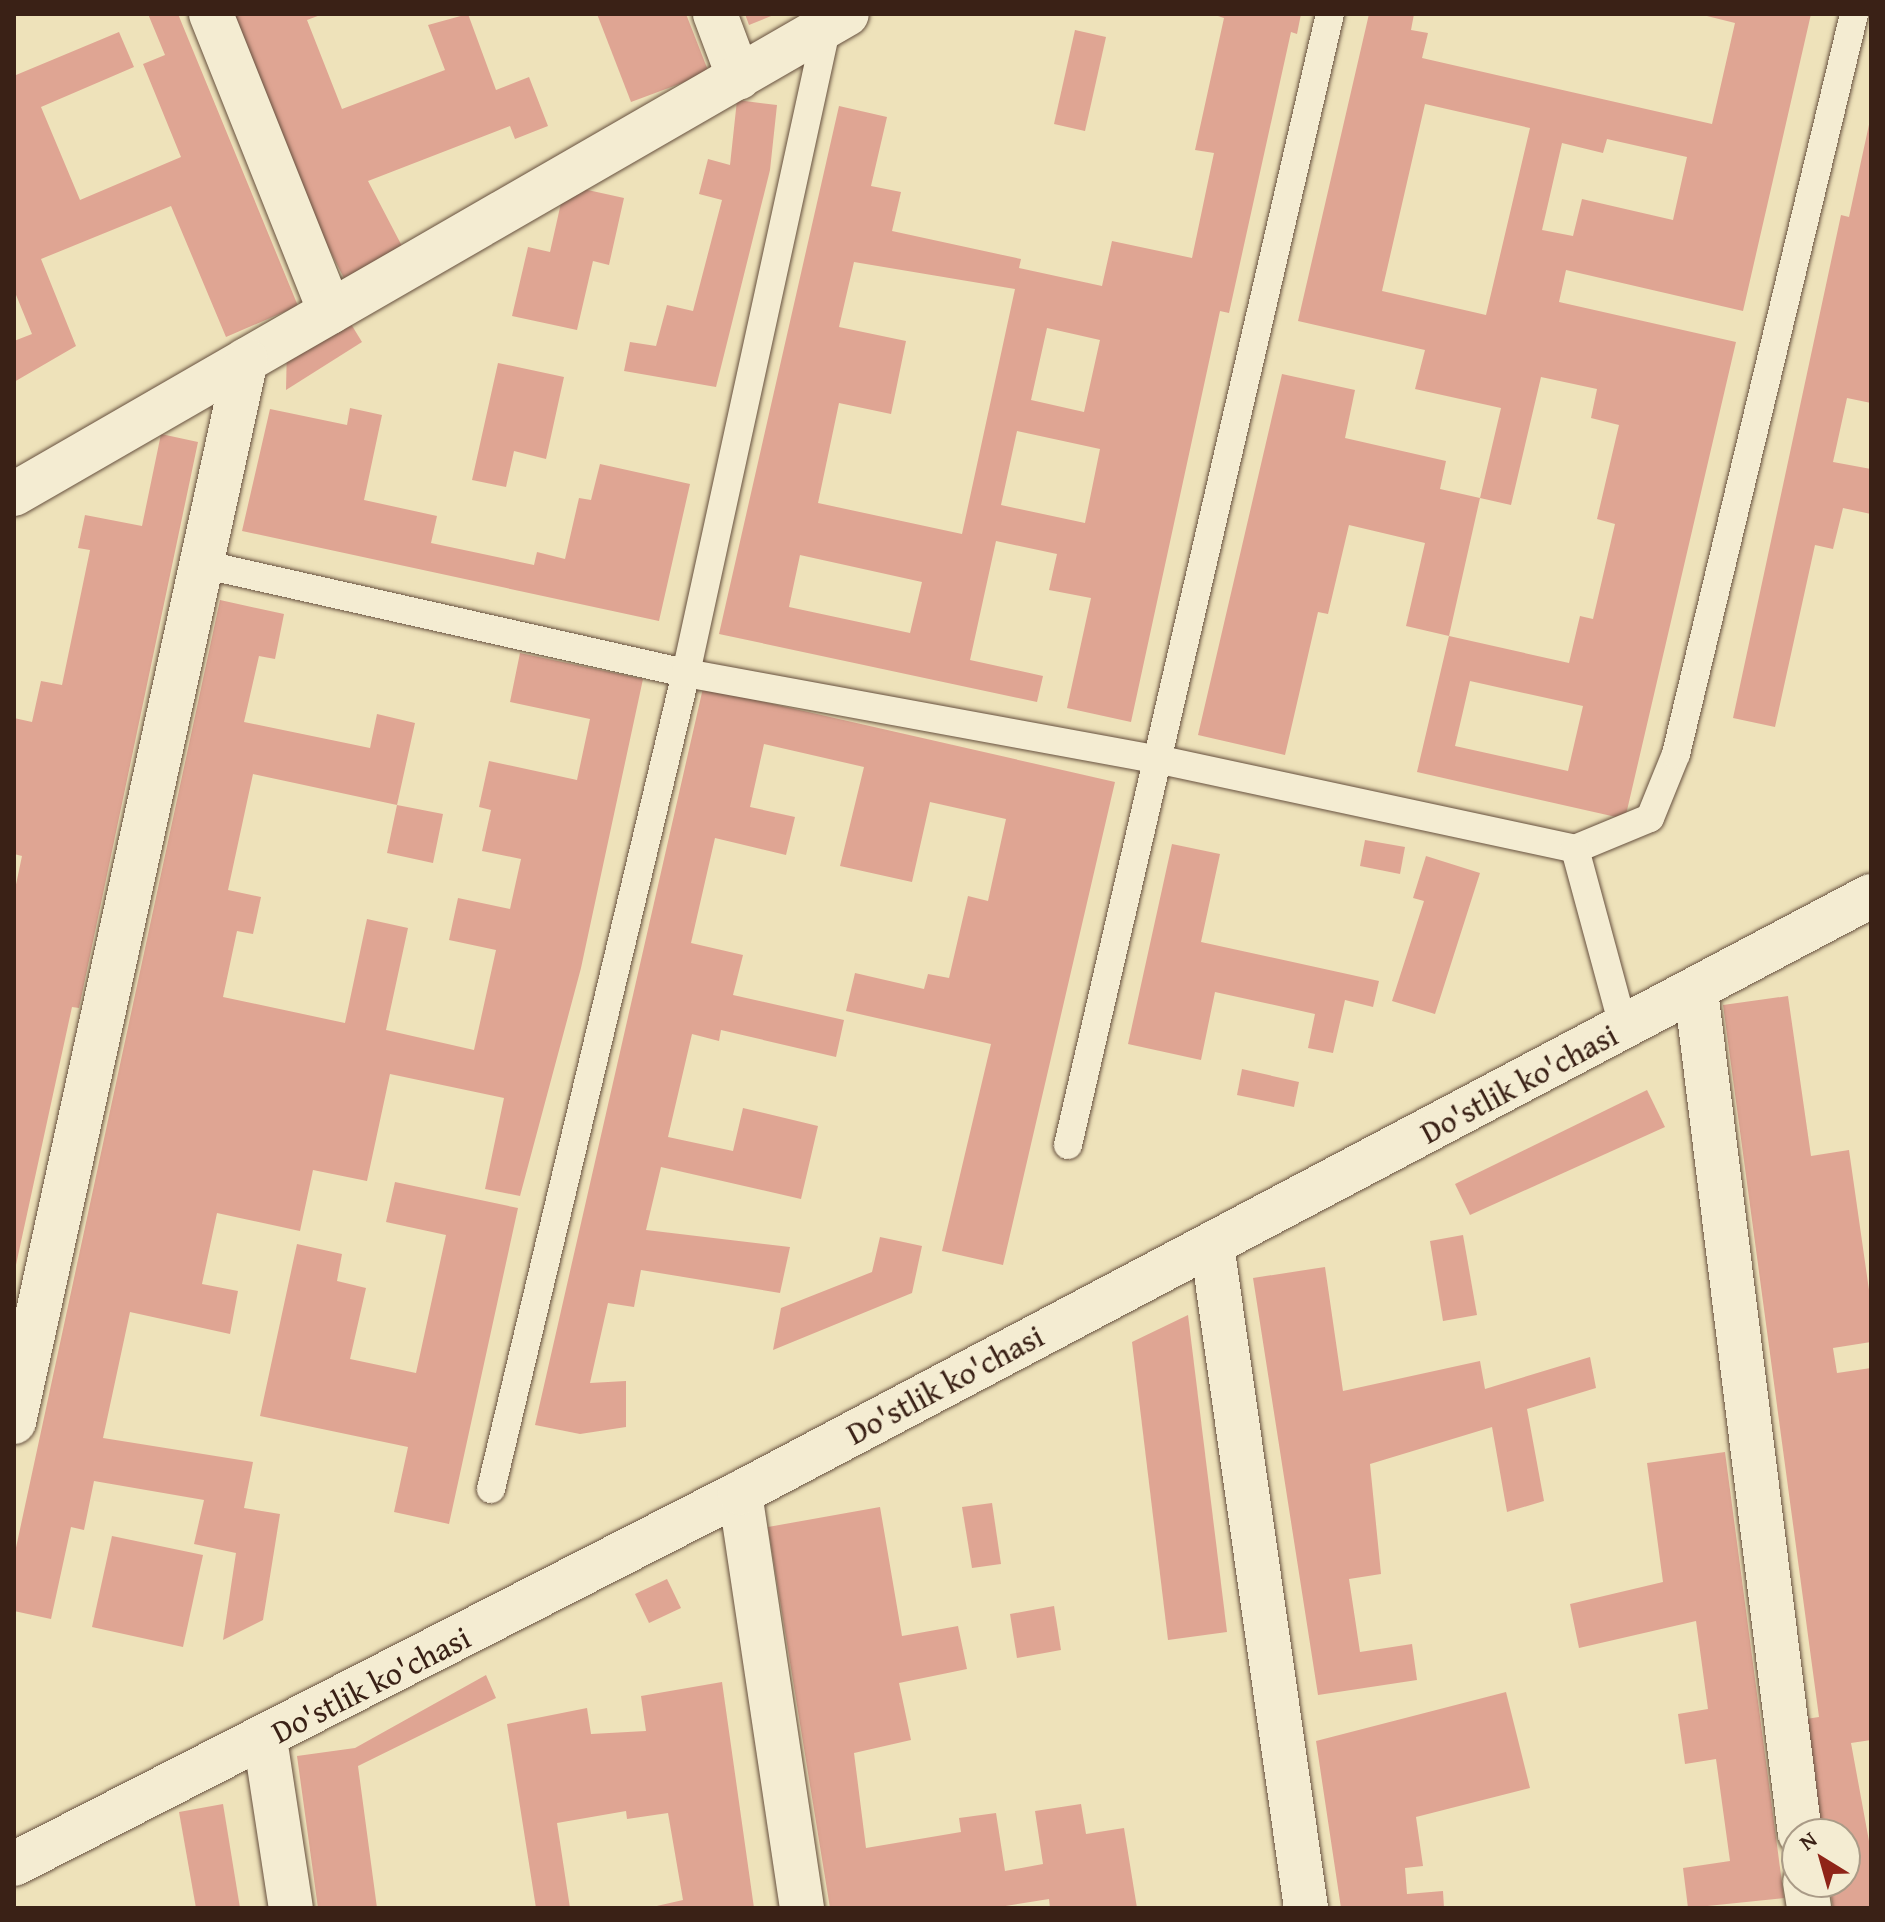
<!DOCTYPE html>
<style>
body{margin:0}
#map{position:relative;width:1885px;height:1922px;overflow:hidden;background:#eee2ba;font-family:"Gentium Book Plus",serif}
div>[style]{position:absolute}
.building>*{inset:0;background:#dfa593}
.roads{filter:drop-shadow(0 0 2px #67513f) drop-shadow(0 0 2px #67513f)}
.service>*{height:28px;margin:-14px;padding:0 14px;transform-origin:14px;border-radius:14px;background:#f4ecd2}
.minor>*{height:44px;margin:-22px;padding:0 22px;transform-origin:22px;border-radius:22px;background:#f4ecd2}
.tertiary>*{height:44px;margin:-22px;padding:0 22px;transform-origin:22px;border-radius:22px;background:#f4ecd2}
span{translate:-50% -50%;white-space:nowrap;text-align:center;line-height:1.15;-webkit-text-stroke:8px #f4ecd2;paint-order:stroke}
.street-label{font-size:32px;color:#3a2116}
.frame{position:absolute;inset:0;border:16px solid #3a2116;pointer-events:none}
.north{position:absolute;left:1781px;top:1818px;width:80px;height:80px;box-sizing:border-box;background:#f4ecd2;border:2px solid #aa9b87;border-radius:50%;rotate:323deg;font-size:22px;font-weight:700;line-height:32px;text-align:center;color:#3a2116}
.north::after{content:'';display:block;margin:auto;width:28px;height:36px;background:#8f2418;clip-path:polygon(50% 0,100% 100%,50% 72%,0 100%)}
</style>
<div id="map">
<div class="building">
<i style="clip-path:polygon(148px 14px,178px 14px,298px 306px,226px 337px,171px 206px,41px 259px,76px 346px,14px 382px,14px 341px,32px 334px,14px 290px,14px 69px,16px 75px,119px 32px,134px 67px,41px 107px,80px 200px,181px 157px,143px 64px,165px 55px)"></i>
<i style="clip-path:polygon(229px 14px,323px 14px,307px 20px,342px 109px,445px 70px,428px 25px,468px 14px,496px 90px,529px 77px,548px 126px,515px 139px,510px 126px,368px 181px,403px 248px,344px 278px,306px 205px)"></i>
<i style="clip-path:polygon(597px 14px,686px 14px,709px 73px,631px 102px)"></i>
<i style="clip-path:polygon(745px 14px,776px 14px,749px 25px)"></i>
<i style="clip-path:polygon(evenodd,1212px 14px,1301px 14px,1297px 34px,1291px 32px,1229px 313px,1220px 311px,1131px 722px,1067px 708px,1091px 598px,1049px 590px,1057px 554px,996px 541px,970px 660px,1043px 676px,1037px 702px,719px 634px,839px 106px,887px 117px,871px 186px,901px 192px,892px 231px,1021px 259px,1019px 268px,1102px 286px,1112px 241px,1192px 258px,1214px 153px,1195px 150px,1224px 18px,1212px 14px,854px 262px,1015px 289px,962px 534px,818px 503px,839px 403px,891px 414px,906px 341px,839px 327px,854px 262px,1212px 14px,1047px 328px,1100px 340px,1084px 412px,1031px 400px,1047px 328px,1212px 14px,1017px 431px,1100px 449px,1085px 523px,1001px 505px,1017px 431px,1212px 14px,800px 555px,922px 582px,910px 633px,789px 607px,800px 555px)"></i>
<i style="clip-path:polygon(evenodd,1369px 14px,1414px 14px,1411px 30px,1428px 33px,1422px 58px,1712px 124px,1735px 23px,1699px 14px,1811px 14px,1743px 311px,1566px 270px,1559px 302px,1736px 342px,1625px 819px,1417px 772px,1449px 636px,1569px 663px,1580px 616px,1593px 619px,1615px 524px,1597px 519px,1619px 425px,1591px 418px,1597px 389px,1541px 377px,1511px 505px,1480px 498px,1449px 636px,1406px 626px,1425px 543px,1349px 525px,1328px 614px,1318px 612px,1285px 755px,1198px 735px,1282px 374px,1355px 390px,1345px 438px,1446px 461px,1440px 489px,1480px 498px,1501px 408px,1415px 389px,1425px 350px,1298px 321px,1369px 14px,1425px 104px,1530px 128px,1486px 315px,1382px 291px,1425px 104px,1369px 14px,1607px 139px,1687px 157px,1673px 220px,1582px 199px,1573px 236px,1542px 230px,1562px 143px,1603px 153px,1607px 139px,1369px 14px,1470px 681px,1583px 706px,1568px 771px,1455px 746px,1470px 681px)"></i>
<i style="clip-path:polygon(1075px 30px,1106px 37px,1085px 131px,1054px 124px)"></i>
<i style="clip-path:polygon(737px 100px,777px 105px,770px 170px,716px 387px,624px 371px,630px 342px,656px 346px,667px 305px,693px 311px,722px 200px,699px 194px,708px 159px,730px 165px)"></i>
<i style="clip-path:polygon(1870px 120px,1871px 403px,1847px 398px,1833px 462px,1871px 469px,1871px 514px,1843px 508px,1833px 549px,1815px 545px,1775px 727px,1733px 718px,1841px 215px,1849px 217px)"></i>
<i style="clip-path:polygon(565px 185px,624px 198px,609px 265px,593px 261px,577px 330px,512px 316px,528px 247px,550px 252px)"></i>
<i style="clip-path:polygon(343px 311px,362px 342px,286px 390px,287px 345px)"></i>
<i style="clip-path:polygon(498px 363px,564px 377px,546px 459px,514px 451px,506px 487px,472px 480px)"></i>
<i style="clip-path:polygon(350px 408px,382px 415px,364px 500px,437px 516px,431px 543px,534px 565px,537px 552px,565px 559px,579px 498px,591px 500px,600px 464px,690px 484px,659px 621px,242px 531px,270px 409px,347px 425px)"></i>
<i style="clip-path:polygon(161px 434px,198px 442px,79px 1008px,72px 1007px,14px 1274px,14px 894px,22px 856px,14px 854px,14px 718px,32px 722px,41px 681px,62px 685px,90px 550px,78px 548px,85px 515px,142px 526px)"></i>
<i style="clip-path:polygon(220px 600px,284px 614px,275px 659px,259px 656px,244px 722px,370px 748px,377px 714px,415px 723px,397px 805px,443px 814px,433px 863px,387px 853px,397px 805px,253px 774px,228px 890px,261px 897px,253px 934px,237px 931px,223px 997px,345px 1023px,367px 919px,408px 928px,386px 1030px,474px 1050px,496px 950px,449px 940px,458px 898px,510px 909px,521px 859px,482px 851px,491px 810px,479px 807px,489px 761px,577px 780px,590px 719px,510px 702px,520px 653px,643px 679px,581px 968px,520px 1196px,485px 1189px,504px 1098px,390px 1074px,367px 1181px,313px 1170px,300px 1231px,217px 1213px,202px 1284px,238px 1291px,230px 1334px,130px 1312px,103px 1438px,253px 1462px,244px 1508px,280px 1514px,263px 1620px,223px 1640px,236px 1553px,194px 1544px,204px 1500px,94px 1481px,84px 1530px,71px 1527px,51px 1619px,14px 1611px,14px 1557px)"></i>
<i style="clip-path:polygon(703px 688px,1115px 782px,1003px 1265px,942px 1251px,991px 1044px,846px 1011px,855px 973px,924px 989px,928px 974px,949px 978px,968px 896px,988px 901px,1006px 819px,930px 802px,912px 882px,840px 866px,864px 767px,764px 744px,750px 807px,795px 817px,786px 855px,715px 838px,691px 943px,743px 955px,733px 995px,844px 1020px,836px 1057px,721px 1030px,719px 1041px,692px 1034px,668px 1137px,733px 1151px,743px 1108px,818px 1126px,808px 1169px,801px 1199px,661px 1167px,646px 1230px,790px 1247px,780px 1293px,641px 1270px,634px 1307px,608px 1303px,590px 1383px,626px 1381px,626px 1427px,580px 1434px,535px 1425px)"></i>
<i style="clip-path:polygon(1365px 840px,1405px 847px,1400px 874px,1360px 866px)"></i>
<i style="clip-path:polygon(1172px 844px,1220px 854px,1201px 942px,1379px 981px,1373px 1007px,1345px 1000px,1333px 1053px,1308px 1048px,1315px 1014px,1215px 992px,1201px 1060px,1128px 1044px)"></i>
<i style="clip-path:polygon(1426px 856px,1480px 873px,1435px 1014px,1392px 1001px,1424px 901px,1413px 898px)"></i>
<i style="clip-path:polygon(1788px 996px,1811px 1156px,1849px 1150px,1871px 1304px,1871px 1342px,1833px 1348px,1837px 1373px,1871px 1368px,1871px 1740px,1851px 1743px,1871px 1852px,1871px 1908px,1833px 1908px,1829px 1882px,1845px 1882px,1845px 1834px,1822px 1834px,1806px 1719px,1819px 1717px,1723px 1005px)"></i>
<i style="clip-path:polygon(1242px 1069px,1299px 1082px,1294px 1107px,1237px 1095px)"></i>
<i style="clip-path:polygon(1647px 1090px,1665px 1127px,1470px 1215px,1455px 1184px)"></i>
<i style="clip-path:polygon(395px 1182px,518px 1208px,449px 1524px,394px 1512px,408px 1447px,260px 1416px,297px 1244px,342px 1254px,337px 1281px,366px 1288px,350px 1359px,416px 1373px,446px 1235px,386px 1222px)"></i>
<i style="clip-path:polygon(1463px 1235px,1477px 1315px,1443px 1321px,1430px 1241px)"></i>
<i style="clip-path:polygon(880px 1237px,922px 1246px,912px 1293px,773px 1350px,781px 1308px,872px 1272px)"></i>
<i style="clip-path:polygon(1325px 1267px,1343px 1391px,1480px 1361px,1485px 1389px,1590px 1357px,1596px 1388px,1527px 1409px,1544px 1501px,1507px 1512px,1492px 1427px,1370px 1464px,1381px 1574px,1349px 1579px,1360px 1652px,1412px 1644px,1417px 1680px,1318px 1695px,1253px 1278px)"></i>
<i style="clip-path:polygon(1188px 1315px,1227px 1632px,1168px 1640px,1132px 1342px)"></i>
<i style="clip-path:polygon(1725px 1452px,1784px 1898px,1688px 1908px,1683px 1868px,1730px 1861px,1716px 1759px,1685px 1764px,1678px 1714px,1708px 1709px,1696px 1621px,1579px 1648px,1570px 1604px,1663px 1582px,1647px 1463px)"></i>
<i style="clip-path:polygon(992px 1503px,1001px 1564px,972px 1568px,962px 1507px)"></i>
<i style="clip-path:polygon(880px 1507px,902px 1636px,958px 1626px,967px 1669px,899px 1683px,911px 1740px,854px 1753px,866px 1848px,961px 1832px,959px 1818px,996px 1813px,1005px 1871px,1043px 1864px,1035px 1811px,1081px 1804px,1086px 1834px,1124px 1828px,1137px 1908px,1050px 1908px,1049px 1899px,993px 1908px,830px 1908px,768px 1527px)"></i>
<i style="clip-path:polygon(112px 1536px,203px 1555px,183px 1647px,92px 1627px)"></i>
<i style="clip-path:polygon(667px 1579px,681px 1608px,649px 1623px,635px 1594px)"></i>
<i style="clip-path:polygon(1054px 1606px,1061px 1650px,1017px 1658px,1010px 1614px)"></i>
<i style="clip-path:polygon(486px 1675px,496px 1698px,358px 1766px,377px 1908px,318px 1908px,297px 1756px,355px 1748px)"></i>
<i style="clip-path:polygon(722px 1682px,754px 1908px,648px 1908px,683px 1900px,668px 1813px,627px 1819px,626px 1811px,557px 1823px,570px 1908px,536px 1908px,507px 1724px,587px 1708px,591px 1734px,646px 1731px,641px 1696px)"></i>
<i style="clip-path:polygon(1506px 1692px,1530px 1788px,1416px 1817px,1423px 1866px,1405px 1868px,1407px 1894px,1443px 1891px,1444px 1908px,1341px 1908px,1316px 1741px)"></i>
<i style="clip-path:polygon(223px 1804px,240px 1908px,196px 1908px,179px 1812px)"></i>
</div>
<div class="roads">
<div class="service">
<i style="left:206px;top:565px;width:492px;rotate:12.7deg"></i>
<i style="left:686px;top:673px;width:483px;rotate:10.4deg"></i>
<i style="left:1161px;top:760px;width:423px;rotate:12.1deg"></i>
<i style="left:1575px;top:849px;width:81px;rotate:-22.5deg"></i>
<i style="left:1650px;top:818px;width:69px;rotate:-67.9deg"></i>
<i style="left:1676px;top:754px;width:761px;rotate:-76.47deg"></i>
<i style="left:1575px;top:849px;width:187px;rotate:74.8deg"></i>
<i style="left:1068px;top:1145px;width:1161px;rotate:-76.96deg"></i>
<i style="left:491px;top:1489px;width:839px;rotate:-76.56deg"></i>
<i style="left:686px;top:673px;width:663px;rotate:-77.72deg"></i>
</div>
<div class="minor">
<i style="left:211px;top:14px;width:321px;rotate:68.2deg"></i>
<i style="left:715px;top:14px;width:68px;rotate:69.4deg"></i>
<i style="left:14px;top:494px;width:961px;rotate:-29.95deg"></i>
<i style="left:1696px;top:991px;width:849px;rotate:82.97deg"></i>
<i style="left:1212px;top:1245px;width:670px;rotate:81.93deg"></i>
<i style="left:14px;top:1422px;width:1087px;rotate:-77.68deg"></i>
<i style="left:740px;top:1493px;width:420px;rotate:81.5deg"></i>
<i style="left:265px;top:1739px;width:171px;rotate:81.3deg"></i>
<i style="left:1805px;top:1882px;width:26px;rotate:81deg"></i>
</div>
<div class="tertiary">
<i style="left:14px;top:1864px;width:815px;rotate:-27.07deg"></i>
<i style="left:740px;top:1493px;width:1279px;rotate:-27.83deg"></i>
</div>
</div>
<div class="street-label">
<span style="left:1519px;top:1084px;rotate:-28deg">Do'stlik ko'chasi</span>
<span style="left:945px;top:1385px;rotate:-28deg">Do'stlik ko'chasi</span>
<span style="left:371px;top:1685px;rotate:-27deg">Do'stlik ko'chasi</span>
</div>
<div class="frame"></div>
<div class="north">N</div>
</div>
